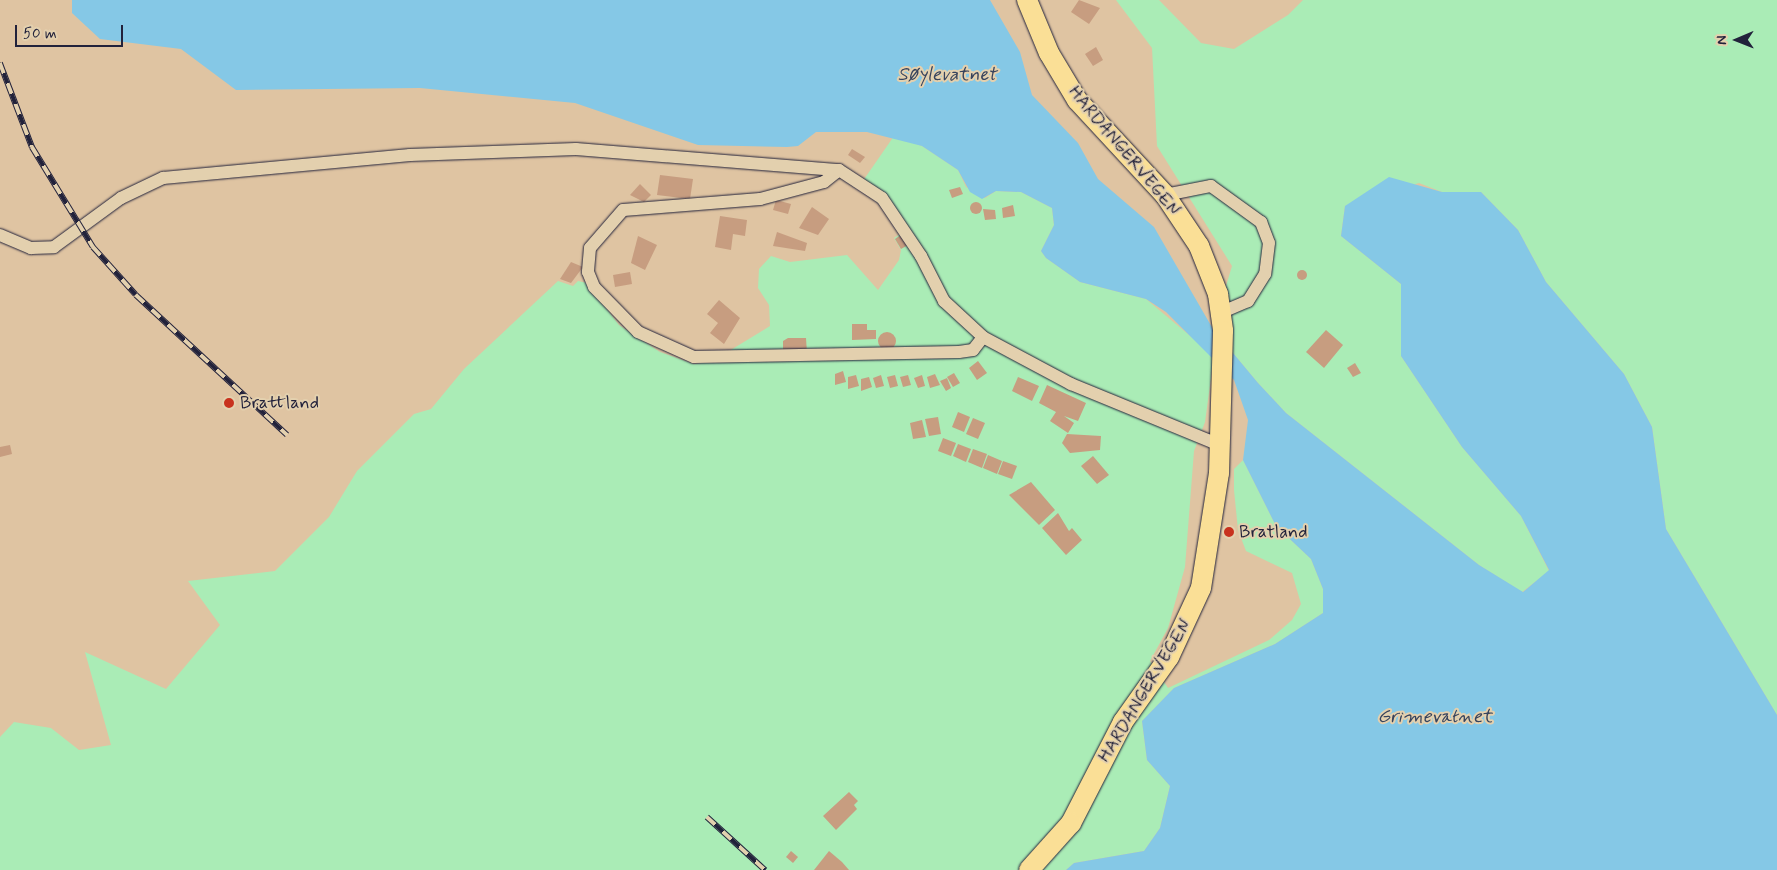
<!DOCTYPE html>
<meta charset="utf-8">
<style>
body{margin:0}
#map{position:relative;width:1777px;height:870px;overflow:hidden;background:#dfc4a2;font-family:Mynerve,sans-serif}
div>[style]{position:absolute}
.green>*{inset:0;background:#aaecb6}
.water>*{inset:0;background:#85c8e6}
.building>*{inset:0;background:#c79d80}
.round{border-radius:50%}
.roads{filter:drop-shadow(0 0 1px #22223b) drop-shadow(0 0 1px #22223b)}
.minor>*{height:12px;margin:-6px;padding:0 6px;transform-origin:6px;border-radius:6px;background:#e3d0ae}
.primary>*{height:20px;margin:-10px;padding:0 10px;transform-origin:10px;border-radius:10px;background:#fadf96}
.rail>*{height:5.5px;margin-top:-2.75px;transform-origin:0;background:repeating-linear-gradient(90deg,#e3d0ae 0 11px,#22223b 0 22px);box-sizing:border-box;border-block:1px solid #22223b}
.dots>*{width:14px;height:14px;translate:-50% -50%;box-sizing:border-box;border:2px solid #e3d0ae;border-radius:50%}
span{translate:-50% -50%;white-space:nowrap;text-align:center;line-height:1.15;-webkit-text-stroke:4px #e3d0ae;paint-order:stroke}
.street-label{font-size:18px;color:#22223b}
.poi-label{font-size:18px;color:#22223b}
.left{translate:0 -50%;text-align:left}
.water-label{font-size:19px;color:#36435d;font-style:italic}
.north{position:absolute;left:1712px;top:15px;width:50px;height:50px;-webkit-text-stroke:4px #e3d0ae;paint-order:stroke;rotate:269deg;font-size:14px;font-weight:700;line-height:20px;text-align:center;color:#22223b}
.north::after{content:'';display:block;margin:auto;width:18px;height:22px;background:#22223b;clip-path:polygon(50% 0,100% 100%,50% 72%,0 100%)}
.scale{position:absolute;left:15px;top:25px;width:108px;height:22px;box-sizing:border-box;border:2px solid #22223b;border-top:0;padding-left:6px;font-size:15px;line-height:18px;white-space:nowrap;color:#22223b;-webkit-text-stroke:4px #e3d0ae;paint-order:stroke}
</style>
<div id="map">
<div class="green">
<i style="clip-path:polygon(1116px 0,1159px 0,1201px 43px,1234px 49px,1288px 15px,1303px 0,1777px 0,1777px 715px,1666px 529px,1652px 427px,1624px 374px,1546px 282px,1518px 230px,1481px 192px,1442px 192px,1419px 183px,1345px 206px,1341px 236px,1401px 284px,1401px 356px,1462px 447px,1521px 516px,1549px 571px,1522px 592px,1479px 565px,1286px 413px,1258px 383px,1213px 329px,1232px 266px,1157px 146px,1152px 48px)"></i>
<i style="clip-path:polygon(894px 136px,922px 146px,958px 170px,966px 187px,985px 198px,996px 191px,1021px 192px,1052px 208px,1054px 225px,1041px 251px,1046px 258px,1080px 282px,1146px 299px,1214px 356px,1205px 422px,1194px 451px,1185px 567px,1168px 628px,1150px 661px,1168px 688px,1269px 640px,1292px 620px,1301px 604px,1292px 573px,1246px 551px,1238px 530px,1234px 490px,1234px 469px,1243px 460px,1276px 526px,1311px 559px,1323px 589px,1323px 613px,1275px 644px,1174px 688px,1142px 721px,1147px 760px,1170px 786px,1160px 828px,1144px 851px,1074px 863px,1066px 870px,0 870px,0 737px,14px 722px,51px 728px,79px 750px,111px 745px,85px 652px,166px 689px,220px 625px,188px 581px,275px 571px,329px 517px,357px 471px,414px 414px,431px 409px,464px 369px,558px 281px,573px 286px,578px 281px,587px 283px,619px 325px,660px 352px,694px 364px,711px 362px,770px 326px,769px 305px,758px 288px,759px 269px,771px 256px,790px 262px,847px 255px,878px 290px,899px 260px,901px 250px,894px 238px,902px 233px,878px 203px,858px 188px)"></i>
</div>
<div class="water">
<i style="clip-path:polygon(72px 0,990px 0,1020px 52px,1032px 95px,1078px 143px,1098px 179px,1154px 227px,1213px 329px,1258px 383px,1286px 413px,1479px 565px,1523px 592px,1549px 570px,1521px 516px,1462px 447px,1401px 356px,1401px 284px,1341px 236px,1345px 206px,1389px 177px,1442px 192px,1481px 192px,1518px 230px,1546px 282px,1624px 374px,1652px 427px,1666px 529px,1777px 715px,1777px 870px,1066px 870px,1074px 863px,1144px 851px,1160px 828px,1170px 786px,1147px 760px,1142px 721px,1174px 688px,1275px 644px,1323px 613px,1323px 589px,1311px 559px,1276px 526px,1243px 460px,1248px 420px,1234px 380px,1166px 312px,1146px 299px,1080px 282px,1046px 258px,1041px 251px,1054px 225px,1052px 208px,1021px 192px,996px 191px,982px 199px,970px 192px,958px 170px,922px 146px,867px 132px,816px 132px,798px 146px,787px 147px,698px 145px,575px 103px,420px 88px,236px 90px,181px 49px,100px 39px,72px 13px)"></i>
</div>
<div class="building">
<i style="clip-path:polygon(1079px 0,1100px 8px,1089px 24px,1071px 12px)"></i>
<i style="clip-path:polygon(1096px 47px,1103px 60px,1093px 66px,1085px 54px)"></i>
<i style="clip-path:polygon(852px 149px,865px 157px,860px 163px,848px 155px)"></i>
<i style="clip-path:polygon(660px 175px,693px 179px,690px 199px,657px 195px)"></i>
<i style="clip-path:polygon(640px 184px,651px 195px,644px 202px,630px 195px)"></i>
<i style="clip-path:polygon(960px 187px,963px 194px,952px 198px,949px 190px)"></i>
<i style="clip-path:polygon(776px 200px,791px 204px,788px 214px,773px 210px)"></i>
<i class="round" style="left:970px;top:202px;width:12px;height:12px"></i>
<i style="clip-path:polygon(1013px 205px,1015px 216px,1003px 218px,1002px 208px)"></i>
<i style="clip-path:polygon(812px 207px,829px 219px,818px 235px,799px 228px)"></i>
<i style="clip-path:polygon(983px 209px,995px 210px,996px 219px,985px 220px)"></i>
<i style="clip-path:polygon(720px 216px,747px 220px,745px 236px,733px 234px,731px 250px,715px 247px)"></i>
<i style="clip-path:polygon(777px 232px,807px 243px,805px 251px,773px 246px)"></i>
<i style="clip-path:polygon(902px 234px,908px 245px,901px 249px,895px 239px)"></i>
<i style="clip-path:polygon(638px 236px,657px 245px,645px 270px,631px 263px)"></i>
<i style="clip-path:polygon(571px 262px,583px 267px,571px 283px,560px 279px)"></i>
<i class="round" style="left:1297px;top:270px;width:10px;height:10px"></i>
<i style="clip-path:polygon(630px 272px,632px 284px,615px 287px,613px 275px)"></i>
<i style="clip-path:polygon(719px 300px,740px 318px,724px 344px,710px 333px,718px 323px,707px 314px)"></i>
<i style="clip-path:polygon(852px 324px,867px 324px,867px 330px,876px 330px,876px 339px,852px 340px)"></i>
<i style="clip-path:polygon(1326px 330px,1343px 345px,1324px 368px,1306px 352px)"></i>
<i class="round" style="left:878px;top:332px;width:18px;height:18px"></i>
<i style="clip-path:polygon(788px 338px,806px 338px,807px 353px,783px 350px,783px 341px)"></i>
<i style="clip-path:polygon(978px 361px,987px 373px,977px 380px,969px 368px)"></i>
<i style="clip-path:polygon(1355px 363px,1361px 373px,1353px 377px,1347px 368px)"></i>
<i style="clip-path:polygon(843px 371px,846px 382px,835px 385px,835px 374px)"></i>
<i style="clip-path:polygon(954px 373px,960px 383px,953px 387px,947px 377px)"></i>
<i style="clip-path:polygon(935px 374px,940px 385px,930px 388px,927px 377px)"></i>
<i style="clip-path:polygon(856px 375px,859px 386px,848px 389px,848px 377px)"></i>
<i style="clip-path:polygon(881px 375px,884px 386px,876px 388px,873px 378px)"></i>
<i style="clip-path:polygon(895px 375px,898px 386px,890px 388px,887px 377px)"></i>
<i style="clip-path:polygon(908px 375px,911px 385px,903px 387px,900px 377px)"></i>
<i style="clip-path:polygon(922px 375px,925px 386px,918px 388px,914px 378px)"></i>
<i style="clip-path:polygon(869px 377px,872px 387px,861px 391px,861px 379px)"></i>
<i style="clip-path:polygon(1018px 377px,1039px 386px,1032px 401px,1012px 391px)"></i>
<i style="clip-path:polygon(947px 378px,951px 388px,946px 391px,940px 381px)"></i>
<i style="clip-path:polygon(1047px 385px,1086px 403px,1078px 421px,1064px 416px,1074px 423px,1068px 433px,1050px 421px,1056px 412px,1039px 403px)"></i>
<i style="clip-path:polygon(958px 412px,970px 417px,964px 432px,952px 427px)"></i>
<i style="clip-path:polygon(938px 417px,941px 434px,929px 436px,925px 419px)"></i>
<i style="clip-path:polygon(973px 418px,985px 423px,978px 439px,966px 434px)"></i>
<i style="clip-path:polygon(922px 420px,926px 437px,913px 439px,910px 423px)"></i>
<i style="clip-path:polygon(1067px 434px,1101px 436px,1100px 450px,1070px 453px,1062px 443px)"></i>
<i style="clip-path:polygon(943px 438px,956px 443px,951px 456px,938px 451px)"></i>
<i style="clip-path:polygon(958px 444px,971px 449px,966px 462px,953px 456px)"></i>
<i style="clip-path:polygon(10px 445px,12px 454px,0 457px,0 447px)"></i>
<i style="clip-path:polygon(973px 449px,987px 454px,982px 468px,968px 462px)"></i>
<i style="clip-path:polygon(988px 455px,1002px 461px,997px 474px,983px 468px)"></i>
<i style="clip-path:polygon(1093px 456px,1109px 475px,1097px 484px,1081px 466px)"></i>
<i style="clip-path:polygon(1003px 461px,1017px 466px,1012px 479px,998px 474px)"></i>
<i style="clip-path:polygon(1031px 482px,1055px 510px,1039px 525px,1009px 495px)"></i>
<i style="clip-path:polygon(1058px 513px,1069px 531px,1072px 528px,1082px 540px,1066px 555px,1042px 528px)"></i>
<i style="clip-path:polygon(849px 792px,858px 801px,854px 805px,857px 809px,836px 830px,823px 816px)"></i>
<i style="clip-path:polygon(791px 851px,798px 857px,793px 863px,786px 857px)"></i>
<i style="clip-path:polygon(829px 851px,842px 862px,849px 870px,814px 870px)"></i>
</div>
<div class="roads">
<div class="minor">
<i style="left:839px;top:170px;width:19px;rotate:141deg"></i>
<i style="left:824px;top:182px;width:66px;rotate:165.1deg"></i>
<i style="left:760px;top:199px;width:137px;rotate:175.4deg"></i>
<i style="left:623px;top:210px;width:50px;rotate:131deg"></i>
<i style="left:590px;top:248px;width:24px;rotate:95deg"></i>
<i style="left:588px;top:272px;width:16px;rotate:68deg"></i>
<i style="left:594px;top:287px;width:63px;rotate:45.6deg"></i>
<i style="left:638px;top:332px;width:61px;rotate:24.1deg"></i>
<i style="left:694px;top:357px;width:265px;rotate:-1.1deg"></i>
<i style="left:959px;top:352px;width:14px;rotate:-8deg"></i>
<i style="left:973px;top:350px;width:16px;rotate:-52deg"></i>
<i style="left:1165px;top:195px;width:47px;rotate:-11.1deg"></i>
<i style="left:1211px;top:186px;width:62px;rotate:35.8deg"></i>
<i style="left:1261px;top:222px;width:22px;rotate:69deg"></i>
<i style="left:1269px;top:243px;width:31px;rotate:97deg"></i>
<i style="left:1265px;top:274px;width:32px;rotate:122deg"></i>
<i style="left:1248px;top:301px;width:28px;rotate:157deg"></i>
<i style="left:0;top:235px;width:34px;rotate:23deg"></i>
<i style="left:31px;top:248px;width:23px;rotate:-2deg"></i>
<i style="left:54px;top:247px;width:83px;rotate:-36.2deg"></i>
<i style="left:121px;top:198px;width:47px;rotate:-25.5deg"></i>
<i style="left:163px;top:178px;width:248px;rotate:-5.3deg"></i>
<i style="left:410px;top:155px;width:166px;rotate:-2.1deg"></i>
<i style="left:576px;top:149px;width:264px;rotate:4.6deg"></i>
<i style="left:839px;top:170px;width:51px;rotate:33.1deg"></i>
<i style="left:882px;top:198px;width:70px;rotate:56.1deg"></i>
<i style="left:921px;top:256px;width:51px;rotate:62.9deg"></i>
<i style="left:944px;top:301px;width:53px;rotate:42.7deg"></i>
<i style="left:983px;top:337px;width:100px;rotate:28.1deg"></i>
<i style="left:1071px;top:384px;width:161px;rotate:22.3deg"></i>
</div>
<div class="primary">
<i style="left:1027px;top:0;width:57px;rotate:67.5deg"></i>
<i style="left:1049px;top:53px;width:55px;rotate:59.2deg"></i>
<i style="left:1077px;top:100px;width:129px;rotate:47.2deg"></i>
<i style="left:1165px;top:195px;width:61px;rotate:56.3deg"></i>
<i style="left:1199px;top:246px;width:52px;rotate:68.4deg"></i>
<i style="left:1218px;top:294px;width:37px;rotate:82deg"></i>
<i style="left:1223px;top:331px;width:142px;rotate:91.6deg"></i>
<i style="left:1219px;top:473px;width:116px;rotate:98.9deg"></i>
<i style="left:1201px;top:588px;width:76px;rotate:114.9deg"></i>
<i style="left:1169px;top:657px;width:80px;rotate:125.3deg"></i>
<i style="left:1123px;top:722px;width:114px;rotate:117.2deg"></i>
<i style="left:1071px;top:823px;width:63px;rotate:131.8deg"></i>
</div>
</div>
<div class="rail">
<i style="left:0;top:63px;width:90px;rotate:69.1deg"></i>
<i style="left:32px;top:147px;width:117px;rotate:58.6deg"></i>
<i style="left:93px;top:247px;width:64px;rotate:48.1deg"></i>
<i style="left:136px;top:295px;width:206px;rotate:42.8deg"></i>
<i style="left:707px;top:817px;width:79px;rotate:42.4deg"></i>
</div>
<div class="dots">
<i style="left:229px;top:403px;background:#c8321e"></i>
<i style="left:1229px;top:532px;background:#c8321e"></i>
</div>
<div class="street-label">
<span style="left:1124px;top:151px;rotate:50deg">HARDANGERVEGEN</span>
<span style="left:1145px;top:691px;rotate:-59deg">HARDANGERVEGEN</span>
</div>
<div class="poi-label">
<span class="left" style="left:240px;top:403px">Brattland</span>
<span class="left" style="left:1239px;top:532px">Bratland</span>
</div>
<div class="water-label">
<span style="left:947px;top:75px">Søylevatnet</span>
<span style="left:1435px;top:717px">Grimevatnet</span>
</div>
<div class="north">N</div>
<div class="scale">50 m</div>
</div>
